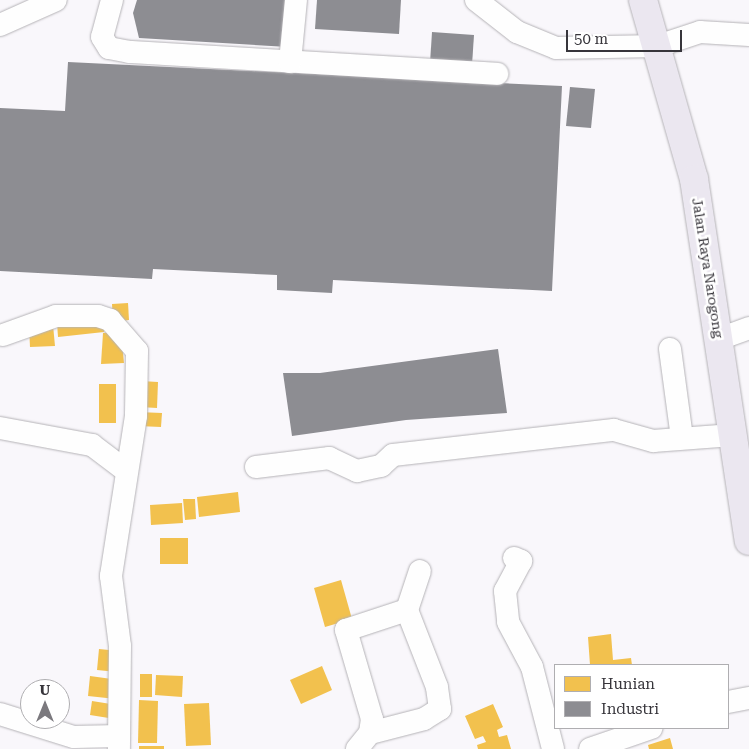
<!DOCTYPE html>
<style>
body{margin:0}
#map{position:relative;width:749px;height:749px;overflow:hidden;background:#f9f7fb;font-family:"Roboto Serif",serif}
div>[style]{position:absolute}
.homes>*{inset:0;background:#f2c14e}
.industry>*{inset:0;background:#8d8d92}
.roads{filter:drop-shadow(0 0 1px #b5b3b7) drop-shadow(0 0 1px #b5b3b7)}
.minor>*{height:22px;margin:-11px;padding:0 11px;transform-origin:11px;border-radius:11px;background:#fefefe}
.major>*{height:28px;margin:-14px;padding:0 14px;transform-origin:14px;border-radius:14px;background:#ebe7f0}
span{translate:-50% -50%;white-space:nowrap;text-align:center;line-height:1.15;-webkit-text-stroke:5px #fff;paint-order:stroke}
.street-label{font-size:14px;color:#37353b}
.legend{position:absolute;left:554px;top:664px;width:175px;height:65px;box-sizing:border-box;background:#fff;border:1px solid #afaeb1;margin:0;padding:6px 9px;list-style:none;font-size:15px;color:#37353b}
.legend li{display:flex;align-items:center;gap:10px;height:25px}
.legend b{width:25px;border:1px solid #afaeb1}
.north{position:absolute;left:20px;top:679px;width:50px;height:50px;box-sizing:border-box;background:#fff;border:1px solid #afaeb1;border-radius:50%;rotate:0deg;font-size:14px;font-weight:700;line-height:20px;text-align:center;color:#37353b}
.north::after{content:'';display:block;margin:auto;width:18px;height:22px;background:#7b797e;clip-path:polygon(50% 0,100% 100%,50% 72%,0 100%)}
.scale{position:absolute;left:566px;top:30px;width:116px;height:22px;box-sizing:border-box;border:2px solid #37353b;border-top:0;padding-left:6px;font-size:15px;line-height:18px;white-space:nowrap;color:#37353b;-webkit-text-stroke:4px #fff;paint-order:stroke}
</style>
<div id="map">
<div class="homes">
<i style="clip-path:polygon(128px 303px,129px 320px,113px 322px,112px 304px)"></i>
<i style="clip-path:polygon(103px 318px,104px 332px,58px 337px,57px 323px)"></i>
<i style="clip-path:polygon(53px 325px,55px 346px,30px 347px,29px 326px)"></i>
<i style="clip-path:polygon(121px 332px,124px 363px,101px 364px,103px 333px)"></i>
<i style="clip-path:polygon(141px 381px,158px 382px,157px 408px,140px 407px)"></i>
<i style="clip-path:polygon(99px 384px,116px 384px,116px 423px,99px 423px)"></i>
<i style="clip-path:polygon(138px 412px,162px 413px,161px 427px,138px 426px)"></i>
<i style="clip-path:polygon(238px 492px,240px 512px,199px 517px,197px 497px)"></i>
<i style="clip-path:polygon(183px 499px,195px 499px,196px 519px,185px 520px)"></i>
<i style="clip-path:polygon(182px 503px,183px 523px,151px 525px,150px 505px)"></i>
<i style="clip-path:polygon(160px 538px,188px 538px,188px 564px,160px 564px)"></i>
<i style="clip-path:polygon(341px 580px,352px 619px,325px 627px,314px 588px)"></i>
<i style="clip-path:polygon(611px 634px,613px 660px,631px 658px,632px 665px,590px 665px,588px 637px)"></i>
<i style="clip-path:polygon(99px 649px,119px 651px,117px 672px,97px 670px)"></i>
<i style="clip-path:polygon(322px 666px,332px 690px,301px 704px,290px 680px)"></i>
<i style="clip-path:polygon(140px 674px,152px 674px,152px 697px,140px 697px)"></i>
<i style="clip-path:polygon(156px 675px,183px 676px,182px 697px,155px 695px)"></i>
<i style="clip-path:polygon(90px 676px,119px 680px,116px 699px,88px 696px)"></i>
<i style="clip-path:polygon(139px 700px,158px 701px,157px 743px,138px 743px)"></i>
<i style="clip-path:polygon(92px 701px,117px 705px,115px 719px,90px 715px)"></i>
<i style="clip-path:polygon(209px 703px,211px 745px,186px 746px,184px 704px)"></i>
<i style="clip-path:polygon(493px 704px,503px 727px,497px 730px,499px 737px,507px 735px,511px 749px,478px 749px,477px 745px,486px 742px,483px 736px,475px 739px,465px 716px)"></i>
<i style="clip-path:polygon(670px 738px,673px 749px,649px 749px,648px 745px)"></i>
<i style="clip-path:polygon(139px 746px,164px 746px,164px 749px,139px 749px)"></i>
</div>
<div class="industry">
<i style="clip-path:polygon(137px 0,288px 0,288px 47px,139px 38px,133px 13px)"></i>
<i style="clip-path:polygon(317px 0,401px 0,399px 34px,315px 29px)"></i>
<i style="clip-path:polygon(432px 32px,474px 35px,472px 65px,430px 63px)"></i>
<i style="clip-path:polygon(68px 62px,562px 86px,552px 291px,333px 280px,332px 293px,277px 290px,277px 275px,153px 269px,152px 279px,0 271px,0 108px,65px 111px)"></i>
<i style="clip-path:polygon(570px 87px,595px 89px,591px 128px,566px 126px)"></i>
<i style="clip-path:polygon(498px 349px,507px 413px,406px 420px,292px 436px,283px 373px,320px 373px)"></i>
</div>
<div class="roads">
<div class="minor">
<i style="left:112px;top:0;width:38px;rotate:105deg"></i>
<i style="left:102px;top:37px;width:13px;rotate:58deg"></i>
<i style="left:109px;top:48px;width:21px;rotate:11deg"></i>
<i style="left:130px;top:52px;width:368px;rotate:3.4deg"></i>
<i style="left:476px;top:0;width:52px;rotate:38deg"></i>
<i style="left:517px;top:32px;width:42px;rotate:22.3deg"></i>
<i style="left:556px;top:48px;width:102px;rotate:-1.1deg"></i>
<i style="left:658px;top:46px;width:44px;rotate:-18.4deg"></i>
<i style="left:700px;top:32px;width:49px;rotate:3.5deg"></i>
<i style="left:0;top:25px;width:61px;rotate:-24.1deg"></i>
<i style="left:290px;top:62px;width:62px;rotate:-84.5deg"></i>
<i style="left:3px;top:335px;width:56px;rotate:-19.7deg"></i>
<i style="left:56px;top:316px;width:42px"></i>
<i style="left:98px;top:316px;width:13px;rotate:18deg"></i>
<i style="left:110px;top:320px;width:41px;rotate:48.9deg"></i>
<i style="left:137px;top:351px;width:65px;rotate:90.9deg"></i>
<i style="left:136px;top:416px;width:162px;rotate:98.9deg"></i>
<i style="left:111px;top:576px;width:71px;rotate:82.7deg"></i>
<i style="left:120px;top:646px;width:103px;rotate:90.6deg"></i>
<i style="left:719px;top:339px;width:32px;rotate:-20deg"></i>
<i style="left:670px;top:349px;width:90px;rotate:82.3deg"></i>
<i style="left:0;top:428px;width:94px;rotate:10.5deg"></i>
<i style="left:92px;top:445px;width:41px;rotate:37.1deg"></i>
<i style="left:256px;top:467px;width:74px;rotate:-7deg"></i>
<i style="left:329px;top:458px;width:31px;rotate:25deg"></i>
<i style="left:357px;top:471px;width:25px;rotate:-12deg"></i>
<i style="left:381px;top:466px;width:16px;rotate:-43deg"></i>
<i style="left:393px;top:455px;width:222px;rotate:-6.5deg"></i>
<i style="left:614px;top:430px;width:41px;rotate:15.8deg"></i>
<i style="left:653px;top:441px;width:80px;rotate:-4.3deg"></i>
<i style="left:514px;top:558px;width:8px;rotate:23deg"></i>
<i style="left:521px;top:561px;width:34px;rotate:118deg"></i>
<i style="left:505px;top:591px;width:31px;rotate:84deg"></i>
<i style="left:508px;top:622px;width:51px;rotate:61.9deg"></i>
<i style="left:532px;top:667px;width:85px;rotate:75.6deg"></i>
<i style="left:728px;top:702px;width:21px;rotate:-11deg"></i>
<i style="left:0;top:714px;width:77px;rotate:17.3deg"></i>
<i style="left:74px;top:737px;width:45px;rotate:-1.3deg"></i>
<i style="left:370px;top:733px;width:56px;rotate:-14.5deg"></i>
<i style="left:424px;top:719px;width:19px;rotate:-32deg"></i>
<i style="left:440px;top:709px;width:22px;rotate:-98deg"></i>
<i style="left:437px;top:687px;width:83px;rotate:-111.3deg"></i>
<i style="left:357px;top:749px;width:21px;rotate:-51deg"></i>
<i style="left:370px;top:733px;width:14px;rotate:-82deg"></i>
<i style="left:372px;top:719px;width:93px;rotate:-106.3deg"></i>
<i style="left:346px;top:630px;width:64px;rotate:-18.2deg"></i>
<i style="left:407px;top:610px;width:41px;rotate:-71.6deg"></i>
<i style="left:590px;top:749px;width:65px;rotate:-19deg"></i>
</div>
<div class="major">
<i style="left:643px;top:0;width:186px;rotate:74.1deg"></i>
<i style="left:694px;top:179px;width:366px;rotate:81.4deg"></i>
</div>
</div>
<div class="street-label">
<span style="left:708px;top:268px;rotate:81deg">Jalan Raya Narogong</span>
</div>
<ul class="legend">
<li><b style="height:14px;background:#f2c14e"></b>Hunian</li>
<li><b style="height:14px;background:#8d8d92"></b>Industri</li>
</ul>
<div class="north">U</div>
<div class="scale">50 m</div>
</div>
